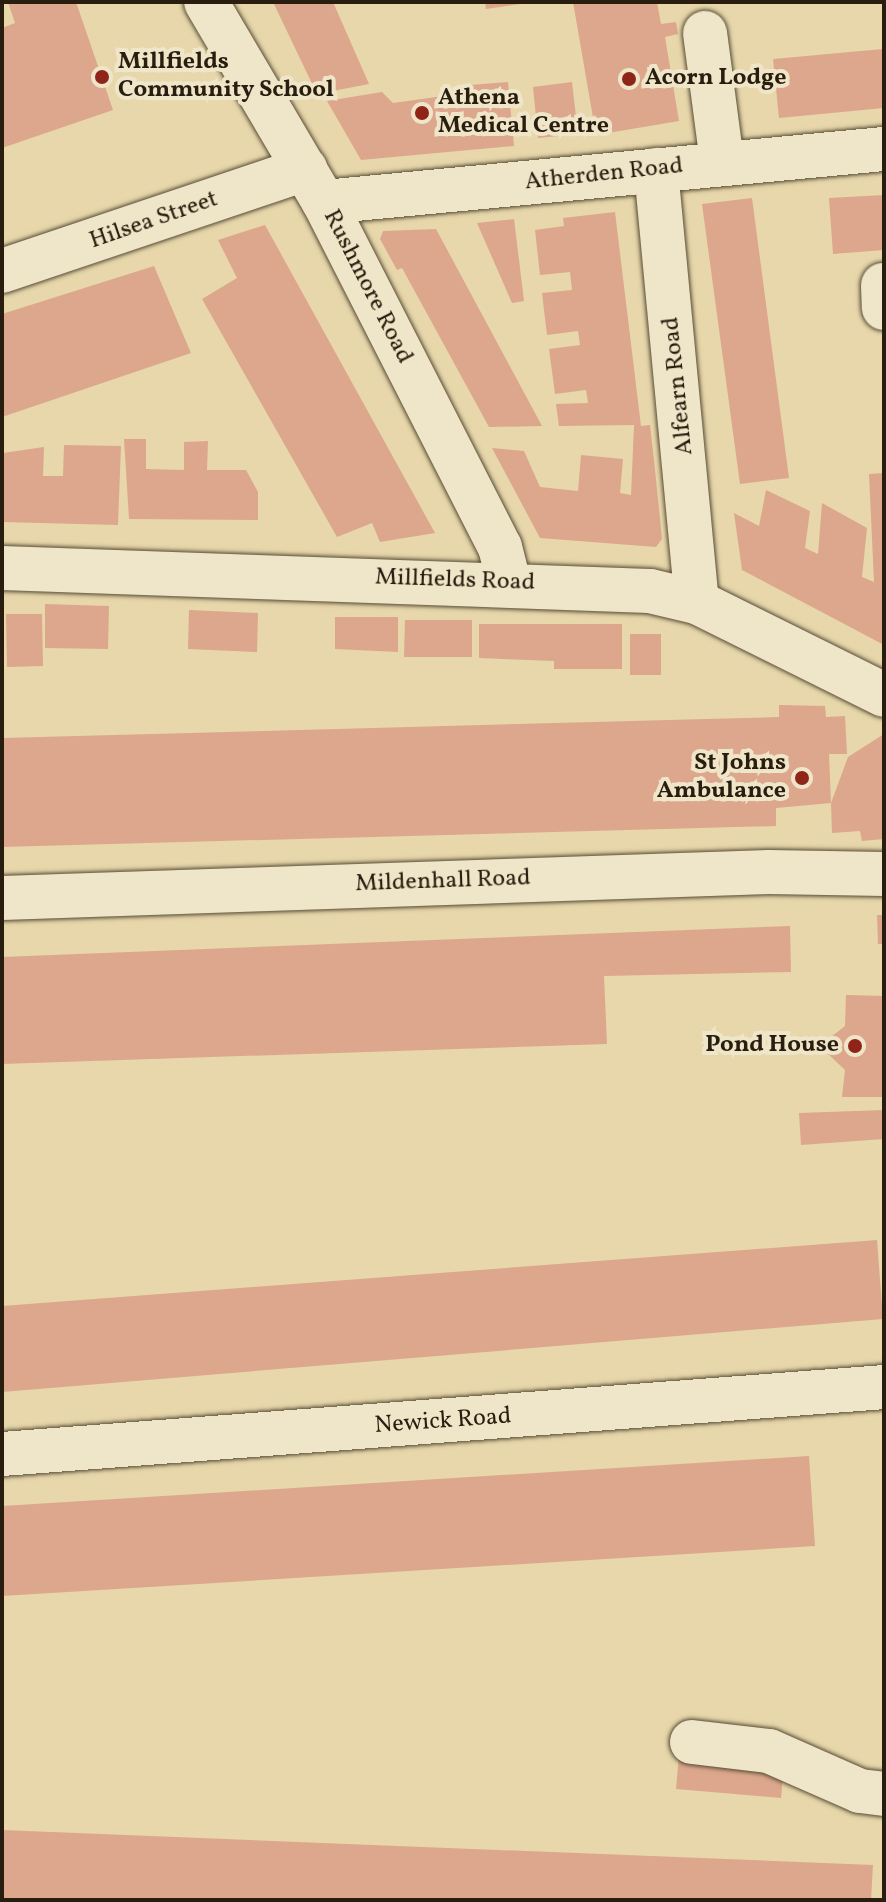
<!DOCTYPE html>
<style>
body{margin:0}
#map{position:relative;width:886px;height:1902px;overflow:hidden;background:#e7d7ab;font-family:Vollkorn,serif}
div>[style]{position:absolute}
.building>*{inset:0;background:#dda78d}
.roads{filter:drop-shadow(0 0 2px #584c35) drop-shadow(0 0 2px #584c35)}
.minor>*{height:44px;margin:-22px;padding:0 22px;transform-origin:22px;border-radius:22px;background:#efe5c8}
.dots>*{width:22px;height:22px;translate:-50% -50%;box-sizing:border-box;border:4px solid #efe5c8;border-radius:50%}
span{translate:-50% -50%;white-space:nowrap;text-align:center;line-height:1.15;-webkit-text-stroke:8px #efe5c8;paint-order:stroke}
.poi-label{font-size:24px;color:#281d0e;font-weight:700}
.left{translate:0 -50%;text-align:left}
.right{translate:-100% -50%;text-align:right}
.street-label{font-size:24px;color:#281d0e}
.frame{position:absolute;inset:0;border:4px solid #281d0e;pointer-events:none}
</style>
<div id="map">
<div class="building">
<i style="clip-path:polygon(8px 2px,76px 2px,113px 110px,2px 148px,2px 28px,15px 23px)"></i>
<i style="clip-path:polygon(273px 2px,333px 2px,369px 84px,317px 94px)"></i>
<i style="clip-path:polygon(485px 2px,520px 2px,520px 4px,486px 9px)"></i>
<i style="clip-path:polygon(573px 2px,657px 2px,661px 24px,676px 22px,678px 34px,665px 37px,679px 121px,596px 135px)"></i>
<i style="clip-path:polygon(883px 49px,884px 108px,779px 118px,773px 59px)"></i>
<i style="clip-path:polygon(508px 82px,514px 146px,361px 160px,327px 101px,382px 92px,393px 103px,458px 94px,457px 86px)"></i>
<i style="clip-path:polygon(572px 82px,578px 134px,538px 138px,533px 87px)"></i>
<i style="clip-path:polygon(884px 195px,884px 250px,833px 254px,829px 198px)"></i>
<i style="clip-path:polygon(752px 198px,789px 478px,740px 484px,702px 204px)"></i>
<i style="clip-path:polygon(615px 212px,641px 426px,650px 425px,654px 460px,662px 539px,656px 547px,540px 538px,492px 448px,524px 451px,540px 487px,578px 491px,581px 455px,623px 459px,620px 493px,631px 495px,634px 425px,559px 426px,556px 404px,588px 403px,586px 390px,555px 394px,549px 349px,580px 345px,578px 331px,547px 335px,542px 293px,572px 290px,570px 272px,540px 275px,535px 230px,564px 226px,563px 218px)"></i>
<i style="clip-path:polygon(514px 219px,524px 301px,512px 303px,477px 223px)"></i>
<i style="clip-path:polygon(265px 225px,435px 533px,380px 542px,372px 523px,337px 537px,202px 299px,237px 278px,218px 240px)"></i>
<i style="clip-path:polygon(436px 229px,542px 426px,489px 427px,402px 268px,397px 270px,380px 239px,383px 231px)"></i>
<i style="clip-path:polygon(154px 266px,191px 353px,2px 417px,2px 314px)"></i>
<i style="clip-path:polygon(124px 439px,146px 439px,146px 469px,184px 470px,184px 442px,208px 441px,207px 470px,246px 470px,258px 492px,258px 520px,129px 519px)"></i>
<i style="clip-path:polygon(64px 445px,121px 446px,118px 525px,2px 522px,3px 453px,44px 447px,43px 476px,63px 476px)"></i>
<i style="clip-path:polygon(884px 473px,884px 645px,742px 570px,734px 513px,759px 526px,766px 490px,810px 511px,805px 548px,818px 554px,822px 503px,867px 528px,862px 577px,874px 582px,869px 474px)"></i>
<i style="clip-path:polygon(45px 604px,109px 606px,108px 649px,45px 648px)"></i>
<i style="clip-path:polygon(189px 610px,258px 613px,257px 652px,188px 649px)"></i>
<i style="clip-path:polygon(6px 614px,42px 614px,43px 666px,7px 667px)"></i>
<i style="clip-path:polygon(335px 617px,398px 617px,398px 652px,335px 649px)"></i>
<i style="clip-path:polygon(405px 620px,472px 620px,472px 657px,404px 657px)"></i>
<i style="clip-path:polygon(479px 624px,622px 624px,622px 669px,554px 669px,554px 661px,479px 658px)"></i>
<i style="clip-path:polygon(630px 634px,661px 634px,661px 675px,630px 675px)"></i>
<i style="clip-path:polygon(779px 705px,825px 706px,826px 717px,845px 716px,847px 754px,829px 754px,831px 803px,848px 757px,884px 734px,884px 839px,862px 841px,860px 831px,832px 833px,831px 803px,776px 808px,776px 826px,2px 847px,2px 738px,779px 717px)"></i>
<i style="clip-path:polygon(877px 915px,884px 915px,884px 944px,878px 944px)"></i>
<i style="clip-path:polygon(790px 926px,791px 972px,604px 976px,607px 1044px,2px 1064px,2px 957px)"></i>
<i style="clip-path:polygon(846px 995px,884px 996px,884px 1097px,842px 1097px,845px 1070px,826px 1052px,827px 1040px,845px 1026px)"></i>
<i style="clip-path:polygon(884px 1110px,884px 1139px,801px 1145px,799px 1113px)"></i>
<i style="clip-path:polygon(877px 1240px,883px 1319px,2px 1392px,2px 1306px)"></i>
<i style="clip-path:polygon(809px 1456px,815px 1546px,2px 1596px,2px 1506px)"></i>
<i style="clip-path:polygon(679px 1756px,784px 1765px,781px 1798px,676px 1789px)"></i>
<i style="clip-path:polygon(2px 1830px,873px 1865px,871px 1900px,2px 1900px)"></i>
</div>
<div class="roads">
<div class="minor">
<i style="left:206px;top:2px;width:232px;rotate:59.5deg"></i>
<i style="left:324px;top:202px;width:387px;rotate:63deg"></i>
<i style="left:500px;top:547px;width:36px;rotate:76deg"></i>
<i style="left:705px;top:33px;width:131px;rotate:82.5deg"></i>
<i style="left:656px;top:170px;width:434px;rotate:84.6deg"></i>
<i style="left:324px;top:202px;width:563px;rotate:-5.41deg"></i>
<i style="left:2px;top:271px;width:320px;rotate:-18.6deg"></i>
<i style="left:883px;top:285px;width:23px;rotate:88deg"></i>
<i style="left:2px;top:568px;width:648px;rotate:2.03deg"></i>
<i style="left:650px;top:591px;width:48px;rotate:13.2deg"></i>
<i style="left:697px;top:602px;width:209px;rotate:26.4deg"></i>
<i style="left:2px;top:898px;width:767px;rotate:-1.94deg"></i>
<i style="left:769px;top:872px;width:115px;rotate:1deg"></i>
<i style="left:2px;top:1454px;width:885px;rotate:-4.34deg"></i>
<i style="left:692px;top:1742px;width:78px;rotate:6.7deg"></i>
<i style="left:769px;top:1751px;width:99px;rotate:23.7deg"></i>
<i style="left:860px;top:1791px;width:24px;rotate:7deg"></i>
</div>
</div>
<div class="dots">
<i style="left:102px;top:77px;background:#8f2418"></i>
<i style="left:629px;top:79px;background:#8f2418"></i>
<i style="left:422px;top:113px;background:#8f2418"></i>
<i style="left:802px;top:778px;background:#8f2418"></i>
<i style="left:855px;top:1046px;background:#8f2418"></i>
</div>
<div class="poi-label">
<span class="left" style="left:118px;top:77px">Millfields<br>Community School</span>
<span class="left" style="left:645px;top:79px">Acorn Lodge</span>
<span class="left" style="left:438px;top:113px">Athena<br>Medical Centre</span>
<span class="right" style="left:786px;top:778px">St Johns<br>Ambulance</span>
<span class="right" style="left:839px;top:1046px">Pond House</span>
</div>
<div class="street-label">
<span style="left:604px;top:175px;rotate:-6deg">Atherden Road</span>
<span style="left:154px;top:221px;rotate:-19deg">Hilsea Street</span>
<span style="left:367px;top:287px;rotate:63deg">Rushmore Road</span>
<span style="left:679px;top:386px;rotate:-96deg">Alfearn Road</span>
<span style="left:455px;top:581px;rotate:2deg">Millfields Road</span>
<span style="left:443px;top:882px;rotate:-2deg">Mildenhall Road</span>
<span style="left:443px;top:1422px;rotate:-4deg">Newick Road</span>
</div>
<div class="frame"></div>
</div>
